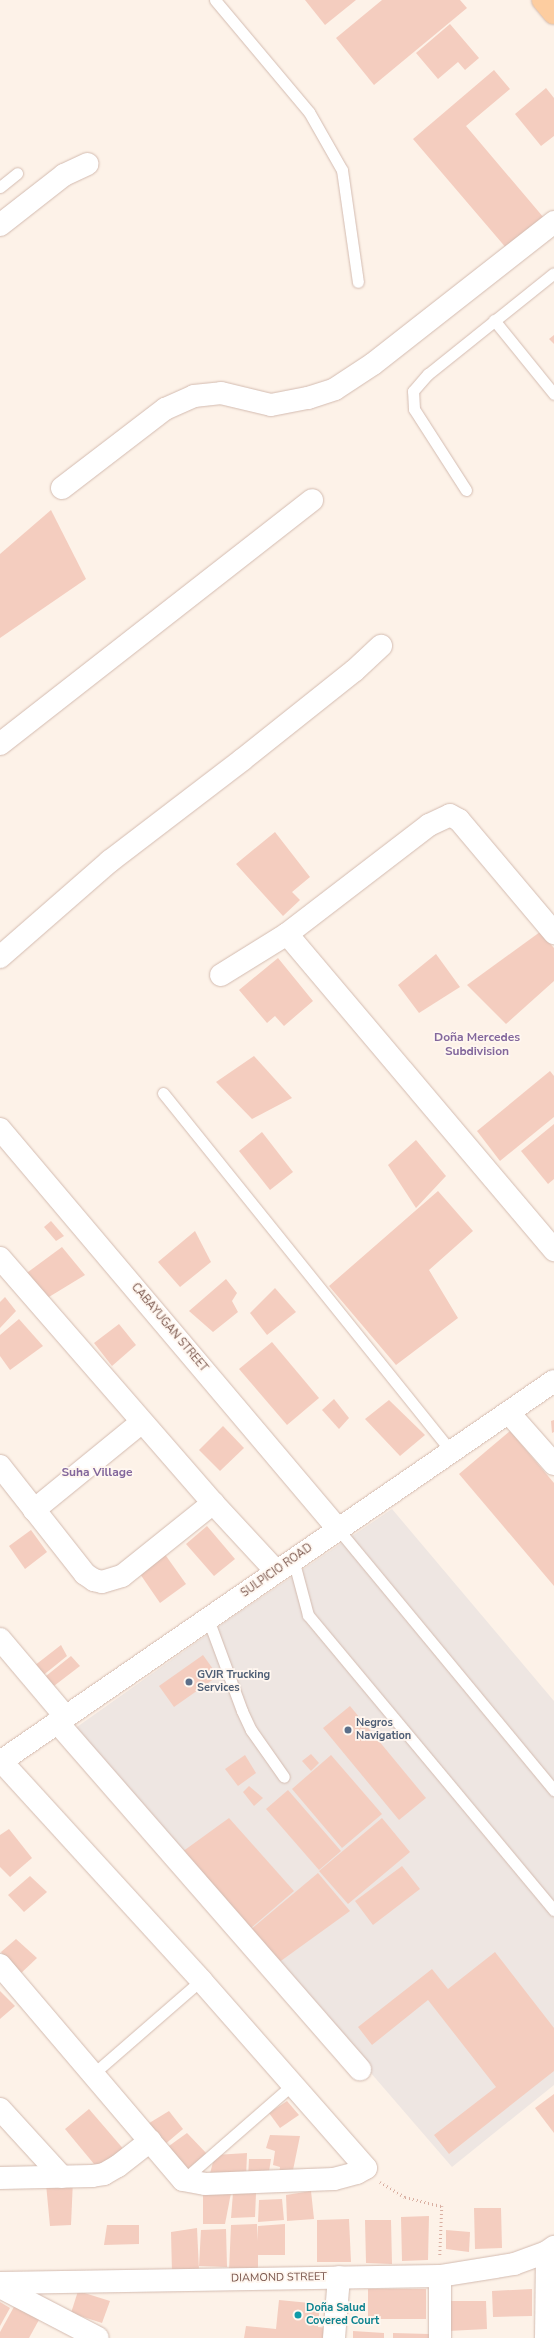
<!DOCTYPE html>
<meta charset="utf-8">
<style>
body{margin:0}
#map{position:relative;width:554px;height:2338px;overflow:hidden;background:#fdf2e8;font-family:"Nunito Sans",sans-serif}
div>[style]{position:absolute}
.industrial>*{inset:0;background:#eee6e2}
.building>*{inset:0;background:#f4cdbf}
.path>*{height:2.5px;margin-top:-1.25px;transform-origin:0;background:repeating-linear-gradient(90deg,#d9afa1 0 1px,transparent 0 4px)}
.roads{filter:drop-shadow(0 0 1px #d3bbb0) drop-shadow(0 0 1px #d3bbb0)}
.service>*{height:11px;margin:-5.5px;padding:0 5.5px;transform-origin:5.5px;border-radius:5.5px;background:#fff}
.minor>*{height:22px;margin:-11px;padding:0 11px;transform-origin:11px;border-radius:11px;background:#fff}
.primary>*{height:22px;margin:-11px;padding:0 11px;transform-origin:11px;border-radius:11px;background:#fdcda0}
.dots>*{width:11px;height:11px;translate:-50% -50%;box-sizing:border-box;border:2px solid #fff7f0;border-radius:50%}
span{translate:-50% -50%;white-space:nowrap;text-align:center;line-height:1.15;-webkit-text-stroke:3.5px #fff7f0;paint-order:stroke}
.street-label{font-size:11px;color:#79554b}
.service-label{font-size:11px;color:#4e5e75;font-weight:700}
.left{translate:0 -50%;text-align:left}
.culture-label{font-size:11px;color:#0d838f;font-weight:700}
.neighbourhood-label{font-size:12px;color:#83679c;font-weight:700}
</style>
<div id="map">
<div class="industrial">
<i style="clip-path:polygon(392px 1509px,554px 1701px,554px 2085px,452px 2167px,74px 1729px,225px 1622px)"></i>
</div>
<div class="building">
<i style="clip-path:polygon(305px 0,356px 0,325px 25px)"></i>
<i style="clip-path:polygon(382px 0,460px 0,467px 8px,374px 85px,336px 38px)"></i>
<i style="clip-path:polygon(450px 24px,479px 58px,465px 70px,458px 62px,438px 79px,416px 53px)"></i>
<i style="clip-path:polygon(494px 70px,510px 89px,466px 126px,544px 218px,507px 249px,413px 139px)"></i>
<i style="clip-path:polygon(546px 88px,554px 98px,554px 136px,541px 146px,515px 114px)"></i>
<i style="clip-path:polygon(554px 335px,554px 344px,549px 339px)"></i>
<i style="clip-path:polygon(51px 510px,86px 579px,0 638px,0 554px)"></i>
<i style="clip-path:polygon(275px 832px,310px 877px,292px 892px,300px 900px,283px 916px,236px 864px)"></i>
<i style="clip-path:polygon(540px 932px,554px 948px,554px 981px,506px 1024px,467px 985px)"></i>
<i style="clip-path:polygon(436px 954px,460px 987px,419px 1013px,398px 985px)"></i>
<i style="clip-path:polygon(278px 958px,313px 1001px,284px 1026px,275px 1016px,267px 1023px,239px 990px)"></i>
<i style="clip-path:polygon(254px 1056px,292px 1098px,252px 1119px,216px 1082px)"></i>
<i style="clip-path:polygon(550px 1071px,554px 1076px,554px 1117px,500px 1161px,477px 1131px)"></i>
<i style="clip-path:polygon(554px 1124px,554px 1179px,548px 1184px,521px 1151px)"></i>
<i style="clip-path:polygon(262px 1132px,293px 1172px,270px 1190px,239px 1151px)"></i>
<i style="clip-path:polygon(416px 1140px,446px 1176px,416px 1208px,388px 1165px)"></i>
<i style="clip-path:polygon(438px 1191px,473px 1231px,429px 1270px,458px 1318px,396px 1365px,329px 1286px)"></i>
<i style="clip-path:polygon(51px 1221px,64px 1236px,56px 1241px,44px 1227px)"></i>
<i style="clip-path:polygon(195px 1231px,211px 1262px,180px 1287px,158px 1262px)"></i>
<i style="clip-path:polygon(62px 1247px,85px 1275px,44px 1300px,24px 1275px)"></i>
<i style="clip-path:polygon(226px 1279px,237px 1293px,232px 1301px,238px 1312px,213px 1332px,189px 1311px)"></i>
<i style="clip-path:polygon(275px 1288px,296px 1312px,267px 1335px,250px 1313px)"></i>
<i style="clip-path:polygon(5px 1297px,16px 1311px,0 1328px,0 1302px)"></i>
<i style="clip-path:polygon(19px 1319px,43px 1346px,10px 1370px,0 1356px,0 1335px)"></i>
<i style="clip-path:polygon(119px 1324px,136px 1345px,112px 1366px,94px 1343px)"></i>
<i style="clip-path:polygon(272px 1342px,319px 1398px,287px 1425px,239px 1369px)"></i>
<i style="clip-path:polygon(334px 1399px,349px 1418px,339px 1429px,322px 1410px)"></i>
<i style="clip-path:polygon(389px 1400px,425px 1435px,400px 1456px,365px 1419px)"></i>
<i style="clip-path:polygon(554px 1420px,554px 1432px,552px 1433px,551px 1421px)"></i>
<i style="clip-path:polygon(223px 1426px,244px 1448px,220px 1471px,199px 1450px)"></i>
<i style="clip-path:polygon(510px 1431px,554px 1483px,554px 1586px,459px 1474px)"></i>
<i style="clip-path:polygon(207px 1526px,235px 1559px,214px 1576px,186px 1544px)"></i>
<i style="clip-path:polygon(31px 1530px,47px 1552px,25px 1569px,9px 1546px)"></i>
<i style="clip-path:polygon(164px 1553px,186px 1584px,160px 1603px,138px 1571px)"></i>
<i style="clip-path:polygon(61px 1645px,67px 1656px,41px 1677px,34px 1666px)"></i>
<i style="clip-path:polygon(203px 1655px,218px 1676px,174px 1707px,159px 1686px)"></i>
<i style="clip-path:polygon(71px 1656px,80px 1666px,50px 1689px,41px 1680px)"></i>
<i style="clip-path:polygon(350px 1706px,426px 1798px,399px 1820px,323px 1728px)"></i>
<i style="clip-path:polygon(311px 1754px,319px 1763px,311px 1771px,302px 1761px)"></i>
<i style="clip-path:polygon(245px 1755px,256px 1773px,238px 1786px,225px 1769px)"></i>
<i style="clip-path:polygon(331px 1755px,382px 1814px,342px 1848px,292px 1789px)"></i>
<i style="clip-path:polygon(249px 1786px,263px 1798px,254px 1806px,243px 1792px)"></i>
<i style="clip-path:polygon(288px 1790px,341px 1851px,319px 1870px,266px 1809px)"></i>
<i style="clip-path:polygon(229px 1818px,294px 1891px,251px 1928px,182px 1852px)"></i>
<i style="clip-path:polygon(382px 1818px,410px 1852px,348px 1904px,319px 1871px)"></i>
<i style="clip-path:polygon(9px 1829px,32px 1858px,10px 1877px,0 1867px,0 1835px)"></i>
<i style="clip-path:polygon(402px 1866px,420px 1889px,373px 1925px,355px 1901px)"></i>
<i style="clip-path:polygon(318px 1873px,350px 1911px,278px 1963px,250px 1930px)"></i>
<i style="clip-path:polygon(30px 1876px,47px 1892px,24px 1912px,8px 1895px)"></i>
<i style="clip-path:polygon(16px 1939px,37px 1958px,18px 1976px,1px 1952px)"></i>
<i style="clip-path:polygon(495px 1952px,554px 2028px,554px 2071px,449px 2154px,434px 2135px,496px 2087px,428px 2000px,372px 2045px,358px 2027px,432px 1969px,448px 1989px)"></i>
<i style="clip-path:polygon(0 1991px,15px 2006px,0 2019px)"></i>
<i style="clip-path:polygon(554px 2094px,554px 2133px,535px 2108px)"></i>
<i style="clip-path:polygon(287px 2101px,299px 2115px,280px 2128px,269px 2113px)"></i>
<i style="clip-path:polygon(89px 2109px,126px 2152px,99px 2170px,65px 2129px)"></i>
<i style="clip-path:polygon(169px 2111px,183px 2129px,163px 2146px,146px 2125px)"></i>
<i style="clip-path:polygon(187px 2133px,208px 2155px,183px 2176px,162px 2151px)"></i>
<i style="clip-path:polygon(270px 2135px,300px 2136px,292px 2175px,279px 2176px,280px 2167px,273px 2165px,275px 2151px,266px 2148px)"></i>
<i style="clip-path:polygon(247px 2153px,246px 2178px,209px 2177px,215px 2155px)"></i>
<i style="clip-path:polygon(249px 2159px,271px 2159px,268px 2178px,248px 2178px)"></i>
<i style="clip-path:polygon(73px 2180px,71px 2225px,50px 2226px,46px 2184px)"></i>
<i style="clip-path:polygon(311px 2191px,314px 2219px,287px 2221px,286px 2195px)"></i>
<i style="clip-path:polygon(203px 2193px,231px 2193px,225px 2224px,203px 2224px)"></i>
<i style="clip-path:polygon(233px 2193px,256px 2193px,255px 2217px,231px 2218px)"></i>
<i style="clip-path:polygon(282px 2199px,284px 2220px,258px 2222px,259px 2200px)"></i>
<i style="clip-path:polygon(474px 2208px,501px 2208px,502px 2248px,475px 2249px)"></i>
<i style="clip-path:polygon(429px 2216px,428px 2260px,402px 2261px,401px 2217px)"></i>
<i style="clip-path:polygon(349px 2219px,351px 2262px,317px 2262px,317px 2220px)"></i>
<i style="clip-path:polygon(365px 2220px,391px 2220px,392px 2264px,366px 2263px)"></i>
<i style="clip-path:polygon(257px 2224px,258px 2241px,258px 2226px,285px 2224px,285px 2255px,258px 2255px,258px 2270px,229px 2271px,231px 2225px)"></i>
<i style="clip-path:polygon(107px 2225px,139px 2225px,139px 2244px,104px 2245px)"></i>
<i style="clip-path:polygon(197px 2228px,199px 2270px,172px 2273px,171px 2232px)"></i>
<i style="clip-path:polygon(226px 2229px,227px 2267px,199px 2266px,201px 2230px)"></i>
<i style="clip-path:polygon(446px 2230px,470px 2232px,469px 2252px,446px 2249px)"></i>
<i style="clip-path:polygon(368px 2289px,426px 2289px,426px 2319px,368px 2319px)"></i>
<i style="clip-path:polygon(532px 2289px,532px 2316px,493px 2317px,492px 2291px)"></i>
<i style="clip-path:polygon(78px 2291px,110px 2301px,102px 2323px,71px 2313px)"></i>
<i style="clip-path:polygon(279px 2300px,320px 2304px,318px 2327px,331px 2328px,330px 2338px,244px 2338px,246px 2326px,276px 2329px)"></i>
<i style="clip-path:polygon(449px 2301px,486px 2301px,487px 2329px,448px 2331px)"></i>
<i style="clip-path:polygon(0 2302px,10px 2308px,0 2326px)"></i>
<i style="clip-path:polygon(15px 2305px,40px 2318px,29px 2338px,0 2338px,0 2332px)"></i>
<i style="clip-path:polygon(353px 2331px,384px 2333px,384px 2338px,353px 2338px)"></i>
<i style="clip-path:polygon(393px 2333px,429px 2334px,429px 2338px,393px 2338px)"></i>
</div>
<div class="path">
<i style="left:380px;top:2182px;width:29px;rotate:31deg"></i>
<i style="left:405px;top:2197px;width:38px;rotate:14deg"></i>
<i style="left:442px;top:2206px;width:49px;rotate:92.3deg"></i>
</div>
<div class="roads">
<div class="service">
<i style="left:215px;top:0;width:146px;rotate:50deg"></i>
<i style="left:309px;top:112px;width:67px;rotate:60.4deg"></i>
<i style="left:342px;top:170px;width:113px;rotate:81.9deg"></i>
<i style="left:0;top:187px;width:22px;rotate:-39deg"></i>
<i style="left:494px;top:320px;width:95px;rotate:51deg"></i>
<i style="left:466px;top:490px;width:96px;rotate:-122.7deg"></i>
<i style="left:414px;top:409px;width:18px;rotate:-93deg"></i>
<i style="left:413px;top:391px;width:23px;rotate:-49deg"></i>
<i style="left:428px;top:374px;width:161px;rotate:-38.7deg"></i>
<i style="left:163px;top:1093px;width:461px;rotate:51.2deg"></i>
<i style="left:338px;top:1529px;width:339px;rotate:50.4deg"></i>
<i style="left:293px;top:1559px;width:58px;rotate:75deg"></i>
<i style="left:308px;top:1615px;width:384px;rotate:50.2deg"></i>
<i style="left:208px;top:1619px;width:98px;rotate:69.7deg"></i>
<i style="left:242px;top:1711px;width:21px;rotate:65deg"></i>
<i style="left:251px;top:1730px;width:57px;rotate:54.9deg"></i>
<i style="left:93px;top:2074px;width:143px;rotate:-41deg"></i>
<i style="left:183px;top:2180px;width:145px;rotate:-41.1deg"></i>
</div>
<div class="minor">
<i style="left:0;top:225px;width:81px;rotate:-38deg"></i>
<i style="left:64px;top:175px;width:26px;rotate:-25deg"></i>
<i style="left:62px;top:488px;width:130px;rotate:-37.5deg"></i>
<i style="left:165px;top:409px;width:32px;rotate:-24deg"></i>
<i style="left:194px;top:396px;width:27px;rotate:-6deg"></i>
<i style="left:221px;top:393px;width:51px;rotate:13.5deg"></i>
<i style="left:271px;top:405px;width:38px;rotate:-11deg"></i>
<i style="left:308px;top:398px;width:28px;rotate:-18deg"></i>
<i style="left:335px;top:389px;width:45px;rotate:-33.3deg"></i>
<i style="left:373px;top:364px;width:230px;rotate:-38.1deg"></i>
<i style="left:0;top:744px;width:396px;rotate:-38deg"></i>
<i style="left:287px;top:934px;width:414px;rotate:49.8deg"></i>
<i style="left:0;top:957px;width:146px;rotate:-41.1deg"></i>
<i style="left:110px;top:861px;width:166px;rotate:-37.4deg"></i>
<i style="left:242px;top:760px;width:143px;rotate:-38.5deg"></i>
<i style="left:354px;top:671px;width:37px;rotate:-43deg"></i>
<i style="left:221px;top:975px;width:78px;rotate:-31.8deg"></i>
<i style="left:287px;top:934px;width:179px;rotate:-37.5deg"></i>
<i style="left:429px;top:825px;width:23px;rotate:-25deg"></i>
<i style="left:450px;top:815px;width:10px;rotate:29deg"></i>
<i style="left:459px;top:820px;width:148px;rotate:49.9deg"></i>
<i style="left:0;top:1129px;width:524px;rotate:49.8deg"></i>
<i style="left:0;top:1258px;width:325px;rotate:49deg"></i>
<i style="left:213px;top:1503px;width:93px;rotate:47.2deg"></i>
<i style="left:509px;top:1413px;width:68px;rotate:48.6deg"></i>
<i style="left:0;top:1466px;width:137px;rotate:51.8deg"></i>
<i style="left:85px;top:1574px;width:11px;rotate:34deg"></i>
<i style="left:94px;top:1580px;width:8px;rotate:14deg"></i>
<i style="left:102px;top:1582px;width:21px;rotate:-17deg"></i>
<i style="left:122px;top:1576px;width:117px;rotate:-38.7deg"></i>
<i style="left:34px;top:1510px;width:139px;rotate:-39.2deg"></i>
<i style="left:0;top:1639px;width:102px;rotate:49.8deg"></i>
<i style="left:57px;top:1722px;width:461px;rotate:48.9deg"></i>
<i style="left:0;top:1762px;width:672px;rotate:-34.52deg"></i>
<i style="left:0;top:1965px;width:282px;rotate:49.6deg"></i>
<i style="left:183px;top:2180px;width:22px;rotate:10deg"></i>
<i style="left:205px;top:2184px;width:129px;rotate:-2.2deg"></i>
<i style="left:334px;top:2179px;width:24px;rotate:-15deg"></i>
<i style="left:357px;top:2173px;width:10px;rotate:-29deg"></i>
<i style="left:366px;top:2168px;width:250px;rotate:-131.3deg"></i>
<i style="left:201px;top:1980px;width:297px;rotate:-132.4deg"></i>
<i style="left:0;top:2109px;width:92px;rotate:47.6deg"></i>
<i style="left:0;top:2178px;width:92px;rotate:-1.2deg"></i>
<i style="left:92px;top:2176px;width:12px;rotate:-9deg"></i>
<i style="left:104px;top:2174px;width:16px;rotate:-30deg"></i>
<i style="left:118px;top:2166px;width:41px;rotate:-38deg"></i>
<i style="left:440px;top:2276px;width:62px;rotate:90deg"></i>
<i style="left:0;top:2283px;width:440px;rotate:-0.9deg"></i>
<i style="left:440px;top:2276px;width:75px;rotate:-9.2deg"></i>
<i style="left:514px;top:2264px;width:35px;rotate:-20deg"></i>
<i style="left:547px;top:2252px;width:9px;rotate:-36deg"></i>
<i style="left:0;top:2287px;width:110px;rotate:27.5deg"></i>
<i style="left:334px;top:2338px;width:61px;rotate:-85.3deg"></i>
<i style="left:546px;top:2338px;width:86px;rotate:-89.3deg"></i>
</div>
<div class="primary">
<i style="left:543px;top:0;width:17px;rotate:50deg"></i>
</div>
</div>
<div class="dots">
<i style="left:189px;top:1682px;background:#5c6f8a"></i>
<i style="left:348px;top:1730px;background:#5c6f8a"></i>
<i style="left:298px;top:2315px;background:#0f9aa8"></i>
</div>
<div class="street-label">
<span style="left:169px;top:1328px;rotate:50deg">CABAYUGAN STREET</span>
<span style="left:277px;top:1571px;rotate:-35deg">SULPICIO ROAD</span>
<span style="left:279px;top:2278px;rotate:-1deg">DIAMOND STREET</span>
</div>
<div class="service-label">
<span class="left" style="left:197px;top:1682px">GVJR Trucking<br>Services</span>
<span class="left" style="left:356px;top:1730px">Negros<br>Navigation</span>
</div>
<div class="culture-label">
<span class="left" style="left:306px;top:2315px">Doña Salud<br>Covered Court</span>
</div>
<div class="neighbourhood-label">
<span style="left:477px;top:1045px">Doña Mercedes<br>Subdivision</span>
<span style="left:97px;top:1473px">Suha Village</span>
</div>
</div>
